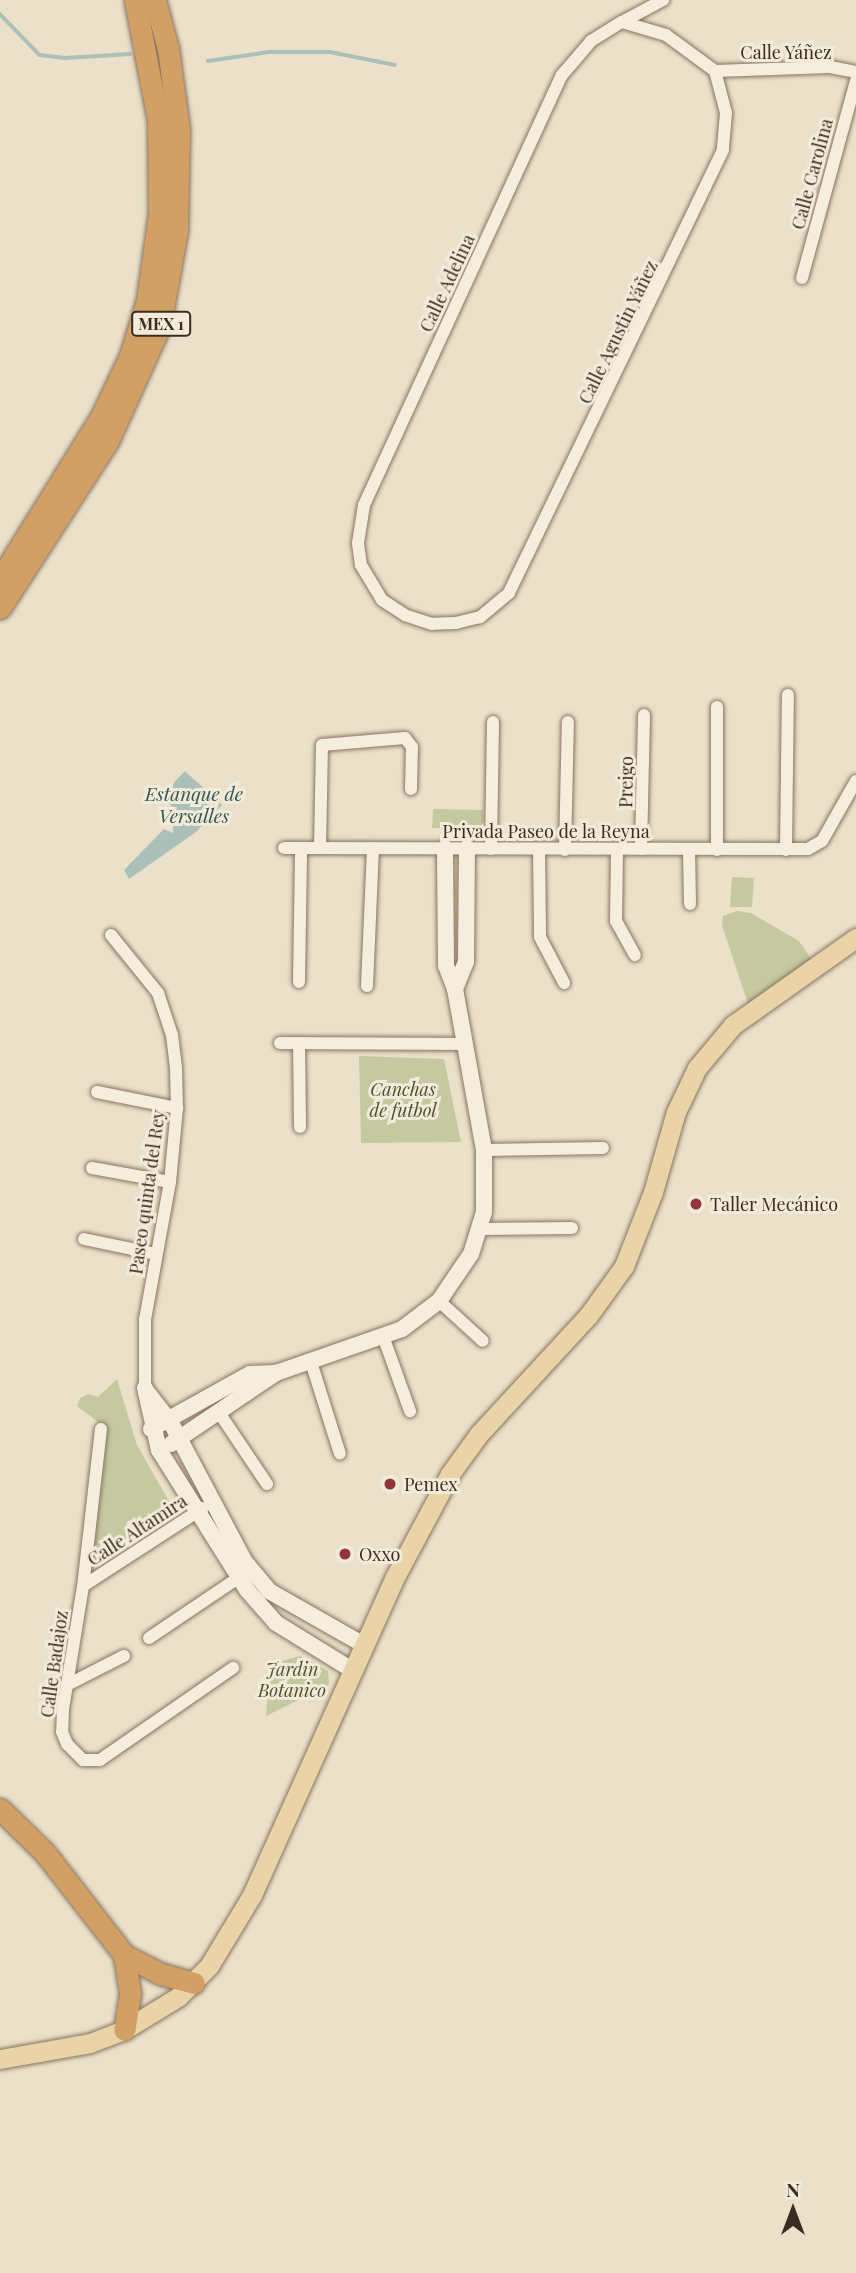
<!DOCTYPE html>
<meta charset="utf-8">
<style>
body{margin:0}
#map{position:relative;width:856px;height:2273px;overflow:hidden;background:#ebe1ca;font-family:"Playfair Display",serif}
div>[style]{position:absolute}
.green>*{inset:0;background:#c5c99f}
.water>*{inset:0;background:#aac0b9}
.stream>*{height:3.5px;margin:-1.75px;padding:0 1.75px;transform-origin:1.75px;border-radius:1.75px;background:#aac0b9}
.roads{filter:drop-shadow(0 0 2px #877460) drop-shadow(0 0 2px #877460)}
.street>*{height:12px;margin:-6px;padding:0 6px;transform-origin:6px;border-radius:6px;background:#f6eedd}
.secondary>*{height:16px;margin:-8px;padding:0 8px;transform-origin:8px;border-radius:8px;background:#f6eedd}
.primary>*{height:19px;margin:-9.5px;padding:0 9.5px;transform-origin:9.5px;border-radius:9.5px;background:#ead3a7}
.highway>*{height:21px;margin:-10.5px;padding:0 10.5px;transform-origin:10.5px;border-radius:10.5px;background:#d29f64}
.dots>*{width:19px;height:19px;translate:-50% -50%;box-sizing:border-box;border:4px solid #f3ebd9;border-radius:50%}
span{translate:-50% -50%;white-space:nowrap;text-align:center;line-height:1.15;-webkit-text-stroke:6px #f3ebd9;paint-order:stroke}
.shield-label span{padding:2px 5px;background:#f3ebd9;border:2px solid;border-radius:5px;-webkit-text-stroke-width:0}
.shield-label{font-size:16px;color:#392c22;font-weight:700}
.street-label{font-size:18px;color:#392c22}
.park-label{font-size:18px;color:#4a532a;font-style:italic}
.poi-label{font-size:18px;color:#392c22}
.left{translate:0 -50%;text-align:left}
.water-label{font-size:19px;color:#335754;font-style:italic}
.north{position:absolute;left:758px;top:2175px;width:70px;height:70px;-webkit-text-stroke:5px #f3ebd9;paint-order:stroke;rotate:0deg;font-size:19px;font-weight:700;line-height:28px;text-align:center;color:#392c22}
.north::after{content:'';display:block;margin:auto;width:24px;height:32px;background:#392c22;clip-path:polygon(50% 0,100% 100%,50% 72%,0 100%)}
</style>
<div id="map">
<div class="green">
<i style="clip-path:polygon(433px 809px,483px 810px,483px 830px,432px 828px)"></i>
<i style="clip-path:polygon(732px 877px,754px 878px,752px 907px,730px 907px)"></i>
<i style="clip-path:polygon(737px 911px,751px 913px,799px 941px,814px 963px,748px 1004px,722px 925px,723px 916px)"></i>
<i style="clip-path:polygon(359px 1056px,444px 1059px,461px 1142px,361px 1143px)"></i>
<i style="clip-path:polygon(117px 1379px,137px 1445px,174px 1510px,88px 1566px,101px 1424px,77px 1406px,80px 1398px,89px 1394px,98px 1397px)"></i>
<i style="clip-path:polygon(300px 1656px,328px 1671px,329px 1685px,266px 1716px,270px 1664px)"></i>
</div>
<div class="water">
<i style="clip-path:polygon(185px 771px,222px 805px,196px 832px,129px 879px,124px 870px,164px 829px,173px 833px,174px 808px,161px 796px)"></i>
</div>
<div class="stream">
<i style="left:0;top:14px;width:57px;rotate:45.7deg"></i>
<i style="left:40px;top:55px;width:25px;rotate:7deg"></i>
<i style="left:65px;top:58px;width:65px;rotate:-3.5deg"></i>
<i style="left:208px;top:61px;width:63px;rotate:-8.3deg"></i>
<i style="left:270px;top:52px;width:60px"></i>
<i style="left:330px;top:52px;width:66px;rotate:11.3deg"></i>
</div>
<div class="roads">
<div class="street">
<i style="left:622px;top:22px;width:46px;rotate:16.5deg"></i>
<i style="left:666px;top:35px;width:61px;rotate:36.3deg"></i>
<i style="left:715px;top:71px;width:43px;rotate:75.3deg"></i>
<i style="left:726px;top:113px;width:37px;rotate:95deg"></i>
<i style="left:723px;top:150px;width:492px;rotate:115.8deg"></i>
<i style="left:509px;top:593px;width:38px;rotate:140deg"></i>
<i style="left:480px;top:617px;width:25px;rotate:166deg"></i>
<i style="left:456px;top:623px;width:24px;rotate:178deg"></i>
<i style="left:432px;top:624px;width:28px;rotate:-162deg"></i>
<i style="left:405px;top:615px;width:27px;rotate:-147deg"></i>
<i style="left:382px;top:600px;width:41px;rotate:-121deg"></i>
<i style="left:361px;top:565px;width:22px;rotate:-98deg"></i>
<i style="left:358px;top:543px;width:38px;rotate:-81deg"></i>
<i style="left:364px;top:505px;width:473px;rotate:-65.3deg"></i>
<i style="left:562px;top:75px;width:45px;rotate:-49.5deg"></i>
<i style="left:591px;top:41px;width:36px;rotate:-32deg"></i>
<i style="left:622px;top:22px;width:47px;rotate:-28.2deg"></i>
<i style="left:715px;top:71px;width:115px;rotate:-2deg"></i>
<i style="left:830px;top:67px;width:26px;rotate:11deg"></i>
<i style="left:802px;top:278px;width:205px;rotate:-74.7deg"></i>
<i style="left:284px;top:848px;width:524px;rotate:0.11deg"></i>
<i style="left:808px;top:849px;width:16px;rotate:-30deg"></i>
<i style="left:822px;top:841px;width:69px;rotate:-60.5deg"></i>
<i style="left:320px;top:848px;width:103px;rotate:-88.9deg"></i>
<i style="left:322px;top:745px;width:83px;rotate:-4.8deg"></i>
<i style="left:405px;top:738px;width:11px;rotate:52deg"></i>
<i style="left:412px;top:747px;width:42px;rotate:91.4deg"></i>
<i style="left:491px;top:849px;width:127px;rotate:-89.1deg"></i>
<i style="left:641px;top:849px;width:134px;rotate:-88.7deg"></i>
<i style="left:539px;top:850px;width:87px;rotate:89.3deg"></i>
<i style="left:540px;top:937px;width:52px;rotate:62.4deg"></i>
<i style="left:565px;top:850px;width:128px;rotate:-88.7deg"></i>
<i style="left:617px;top:850px;width:71px;rotate:90.8deg"></i>
<i style="left:616px;top:921px;width:39px;rotate:61deg"></i>
<i style="left:689px;top:850px;width:54px;rotate:88.9deg"></i>
<i style="left:717px;top:850px;width:143px;rotate:-90deg"></i>
<i style="left:786px;top:850px;width:155px;rotate:-89.3deg"></i>
<i style="left:111px;top:935px;width:75px;rotate:51deg"></i>
<i style="left:158px;top:993px;width:44px;rotate:71.6deg"></i>
<i style="left:172px;top:1035px;width:33px;rotate:83deg"></i>
<i style="left:176px;top:1068px;width:40px;rotate:88.6deg"></i>
<i style="left:177px;top:1108px;width:74px;rotate:95.4deg"></i>
<i style="left:170px;top:1182px;width:139px;rotate:100.3deg"></i>
<i style="left:145px;top:1319px;width:69px;rotate:90deg"></i>
<i style="left:299px;top:982px;width:134px;rotate:-89.1deg"></i>
<i style="left:367px;top:986px;width:138px;rotate:-87.5deg"></i>
<i style="left:280px;top:1043px;width:182px;rotate:0.3deg"></i>
<i style="left:299px;top:1043px;width:84px;rotate:89.3deg"></i>
<i style="left:97px;top:1092px;width:82px;rotate:11.3deg"></i>
<i style="left:484px;top:1150px;width:119px;rotate:-1deg"></i>
<i style="left:92px;top:1168px;width:79px;rotate:10.2deg"></i>
<i style="left:481px;top:1229px;width:91px;rotate:-0.6deg"></i>
<i style="left:84px;top:1239px;width:74px;rotate:11.8deg"></i>
<i style="left:439px;top:1301px;width:59px;rotate:42.3deg"></i>
<i style="left:383px;top:1336px;width:80px;rotate:70.2deg"></i>
<i style="left:311px;top:1362px;width:96px;rotate:72.5deg"></i>
<i style="left:218px;top:1411px;width:88px;rotate:56.1deg"></i>
<i style="left:101px;top:1429px;width:158px;rotate:96.5deg"></i>
<i style="left:83px;top:1586px;width:125px;rotate:99.2deg"></i>
<i style="left:63px;top:1709px;width:23px;rotate:92deg"></i>
<i style="left:62px;top:1732px;width:13px;rotate:67deg"></i>
<i style="left:67px;top:1744px;width:23px;rotate:45deg"></i>
<i style="left:83px;top:1760px;width:17px"></i>
<i style="left:100px;top:1760px;width:162px;rotate:-34.7deg"></i>
<i style="left:83px;top:1586px;width:143px;rotate:-33deg"></i>
<i style="left:149px;top:1638px;width:107px;rotate:-34deg"></i>
<i style="left:67px;top:1685px;width:64px;rotate:-27deg"></i>
</div>
<div class="secondary">
<i style="left:455px;top:989px;width:29px;rotate:-68deg"></i>
<i style="left:466px;top:962px;width:114px;rotate:-89.5deg"></i>
<i style="left:145px;top:1388px;width:64px;rotate:77.3deg"></i>
<i style="left:159px;top:1450px;width:165px;rotate:57.8deg"></i>
<i style="left:247px;top:1590px;width:44px;rotate:48.7deg"></i>
<i style="left:276px;top:1623px;width:89px;rotate:31.7deg"></i>
<i style="left:147px;top:1392px;width:37px;rotate:52deg"></i>
<i style="left:170px;top:1421px;width:160px;rotate:62deg"></i>
<i style="left:245px;top:1562px;width:38px;rotate:50deg"></i>
<i style="left:269px;top:1591px;width:109px;rotate:29.6deg"></i>
<i style="left:151px;top:1429px;width:113px;rotate:-29.1deg"></i>
<i style="left:250px;top:1374px;width:26px;rotate:-2deg"></i>
<i style="left:276px;top:1373px;width:133px;rotate:-19.2deg"></i>
<i style="left:402px;top:1329px;width:46px;rotate:-37.1deg"></i>
<i style="left:439px;top:1301px;width:57px;rotate:-55.8deg"></i>
<i style="left:471px;top:1254px;width:44px;rotate:-72.8deg"></i>
<i style="left:484px;top:1212px;width:62px;rotate:-90deg"></i>
<i style="left:484px;top:1150px;width:164px;rotate:-100.2deg"></i>
<i style="left:455px;top:989px;width:25px;rotate:-111deg"></i>
<i style="left:446px;top:966px;width:118px;rotate:-90.5deg"></i>
<i style="left:171px;top:1444px;width:127px;rotate:-34.1deg"></i>
</div>
<div class="primary">
<i style="left:0;top:2059px;width:91px;rotate:-10.1deg"></i>
<i style="left:90px;top:2043px;width:36px;rotate:-21deg"></i>
<i style="left:124px;top:2030px;width:63px;rotate:-31.4deg"></i>
<i style="left:178px;top:1997px;width:44px;rotate:-45deg"></i>
<i style="left:209px;top:1966px;width:83px;rotate:-58.8deg"></i>
<i style="left:252px;top:1895px;width:349px;rotate:-65.8deg"></i>
<i style="left:395px;top:1577px;width:117px;rotate:-61.9deg"></i>
<i style="left:450px;top:1474px;width:49px;rotate:-54.1deg"></i>
<i style="left:479px;top:1434px;width:161px;rotate:-47.3deg"></i>
<i style="left:588px;top:1316px;width:62px;rotate:-54.2deg"></i>
<i style="left:624px;top:1266px;width:79px;rotate:-68.6deg"></i>
<i style="left:653px;top:1192px;width:83px;rotate:-74deg"></i>
<i style="left:676px;top:1112px;width:49px;rotate:-64.5deg"></i>
<i style="left:697px;top:1068px;width:56px;rotate:-50.1deg"></i>
<i style="left:733px;top:1025px;width:151px;rotate:-35.3deg"></i>
</div>
<div class="highway">
<i style="left:0;top:579px;width:191px;rotate:-58.1deg"></i>
<i style="left:101px;top:417px;width:68px;rotate:-64.6deg"></i>
<i style="left:130px;top:356px;width:59px;rotate:-73.1deg"></i>
<i style="left:147px;top:300px;width:88px;rotate:-82.1deg"></i>
<i style="left:159px;top:213px;width:93px;rotate:-90.6deg"></i>
<i style="left:158px;top:120px;width:122px;rotate:-100.9deg"></i>
<i style="left:0;top:608px;width:199px;rotate:-57.1deg"></i>
<i style="left:108px;top:441px;width:126px;rotate:-65.7deg"></i>
<i style="left:160px;top:326px;width:97px;rotate:-79.9deg"></i>
<i style="left:177px;top:231px;width:101px;rotate:-88.9deg"></i>
<i style="left:179px;top:130px;width:82px;rotate:-97.7deg"></i>
<i style="left:168px;top:49px;width:51px;rotate:-104.9deg"></i>
<i style="left:0;top:1809px;width:63px;rotate:44.4deg"></i>
<i style="left:45px;top:1853px;width:129px;rotate:52.2deg"></i>
<i style="left:124px;top:1955px;width:39px;rotate:81deg"></i>
<i style="left:130px;top:1994px;width:36px;rotate:99deg"></i>
<i style="left:124px;top:1955px;width:42px;rotate:27.2deg"></i>
<i style="left:161px;top:1974px;width:34px;rotate:15deg"></i>
</div>
</div>
<div class="dots">
<i style="left:696px;top:1204px;background:#913538"></i>
<i style="left:390px;top:1484px;background:#913538"></i>
<i style="left:345px;top:1554px;background:#913538"></i>
</div>
<div class="shield-label">
<span style="left:161px;top:324px">MEX 1</span>
</div>
<div class="street-label">
<span style="left:786px;top:52px">Calle Yáñez</span>
<span style="left:812px;top:174px;rotate:-75deg">Calle Carolina</span>
<span style="left:447px;top:283px;rotate:-65deg">Calle Adelina</span>
<span style="left:618px;top:332px;rotate:-64deg">Calle Agustin Yáñez</span>
<span style="left:626px;top:782px;rotate:-89deg">Preigo</span>
<span style="left:546px;top:831px">Privada Paseo de la Reyna</span>
<span style="left:147px;top:1192px;rotate:-82deg">Paseo quinta del Rey</span>
<span style="left:137px;top:1530px;rotate:-33deg">Calle Altamira</span>
<span style="left:54px;top:1664px;rotate:-82deg">Calle Badajoz</span>
</div>
<div class="park-label">
<span style="left:403px;top:1100px">Canchas<br>de futbol</span>
<span style="left:292px;top:1680px">Jardin<br>Botanico</span>
</div>
<div class="poi-label">
<span class="left" style="left:710px;top:1204px">Taller Mecánico</span>
<span class="left" style="left:404px;top:1484px">Pemex</span>
<span class="left" style="left:359px;top:1554px">Oxxo</span>
</div>
<div class="water-label">
<span style="left:194px;top:805px">Estanque de<br>Versalles</span>
</div>
<div class="north">N</div>
</div>
